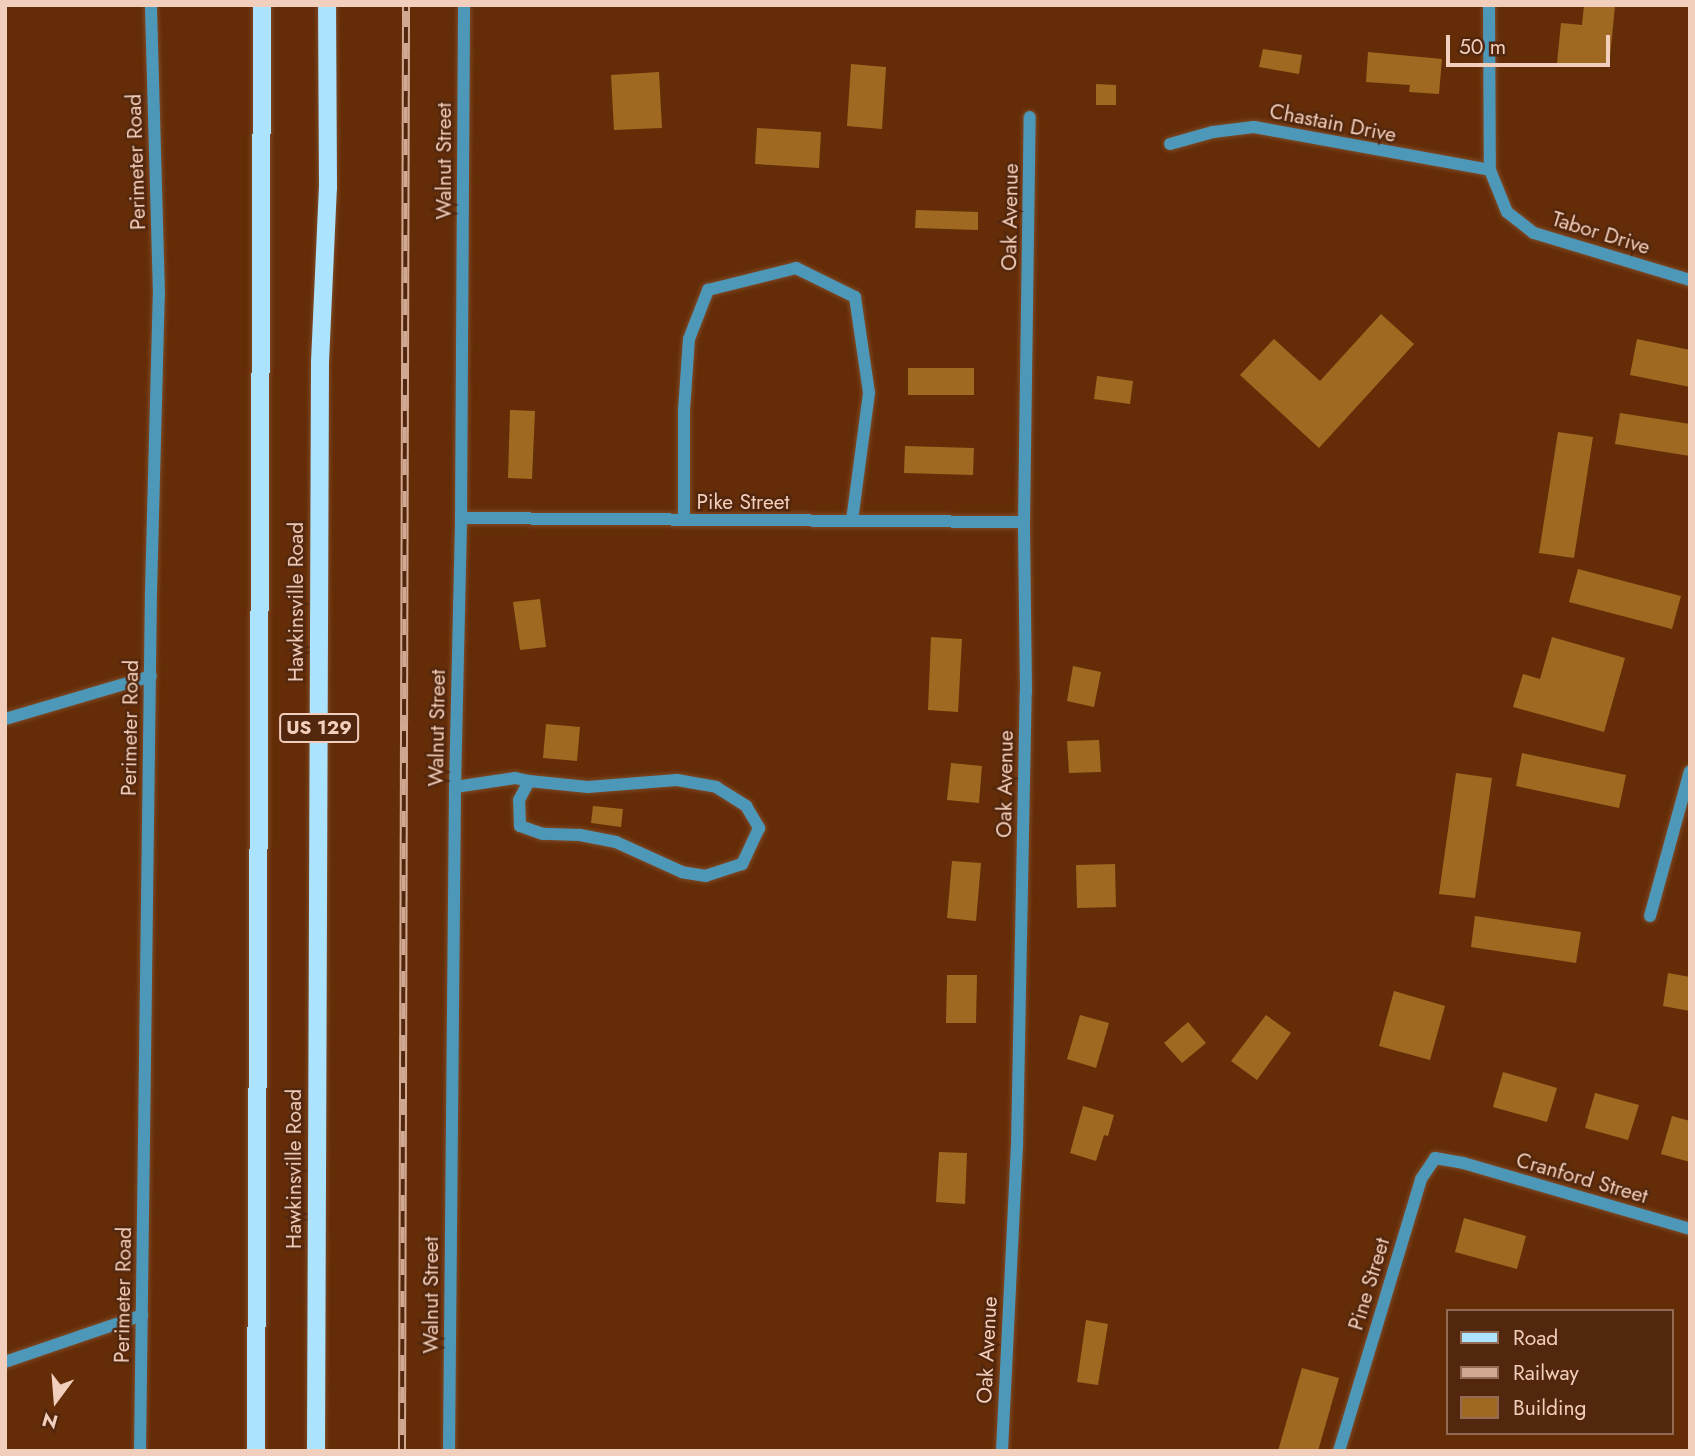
<!DOCTYPE html>
<style>
body{margin:0}
#map{position:relative;width:1695px;height:1456px;overflow:hidden;background:#652d07;font-family:Jost,sans-serif}
div>[style]{position:absolute}
.building>*{inset:0;background:#a06921}
.roads{filter:drop-shadow(0 0 2px #7e4a28) drop-shadow(0 0 2px #7e4a28)}
.minor>*{height:12px;margin:-6px;padding:0 6px;transform-origin:6px;border-radius:6px;background:#4d98b8}
.major>*{height:18px;margin:-9px;padding:0 9px;transform-origin:9px;border-radius:9px;background:#ace3fe}
.rail>*{height:8px;margin-top:-4px;transform-origin:0;background:repeating-linear-gradient(90deg,#53270d 0 16px,#d1a993 0 32px);box-sizing:border-box;border-block:2px solid #d1a993}
span{translate:-50% -50%;white-space:nowrap;text-align:center;line-height:1.15;-webkit-text-stroke:5px #53270d;paint-order:stroke}
.shield-label span{padding:2px 5px;background:#53270d;border:2px solid;border-radius:5px;-webkit-text-stroke-width:0}
.shield-label{font-size:19px;color:#f2cfbd;font-weight:700}
.street-label{font-size:21px;color:#f2cfbd}
.frame{position:absolute;inset:0;border:7px solid #f2cfbd;pointer-events:none}
.legend{position:absolute;left:1446px;top:1309px;width:228px;height:126px;box-sizing:border-box;background:#53270d;border:2px solid #936a53;margin:0;padding:9px 12px;list-style:none;font-size:21px;color:#f2cfbd}
.legend li{display:flex;align-items:center;gap:14px;height:35px}
.legend b{width:35px;border:2px solid #936a53}
.north{position:absolute;left:21px;top:1365px;width:70px;height:70px;-webkit-text-stroke:5px #53270d;paint-order:stroke;rotate:196deg;font-size:19px;font-weight:700;line-height:28px;text-align:center;color:#f2cfbd}
.north::after{content:'';display:block;margin:auto;width:24px;height:32px;background:#f2cfbd;clip-path:polygon(50% 0,100% 100%,50% 72%,0 100%)}
.scale{position:absolute;left:1446px;top:35px;width:164px;height:32px;box-sizing:border-box;border:4px solid #f2cfbd;border-top:0;padding-left:9px;font-size:21px;line-height:24px;white-space:nowrap;color:#f2cfbd;-webkit-text-stroke:5px #53270d;paint-order:stroke}
</style>
<div id="map">
<div class="building">
<i style="clip-path:polygon(1584px 5px,1615px 6px,1609px 67px,1557px 63px,1561px 23px,1582px 25px)"></i>
<i style="clip-path:polygon(1263px 49px,1302px 55px,1299px 74px,1259px 67px)"></i>
<i style="clip-path:polygon(1368px 52px,1442px 59px,1439px 94px,1409px 92px,1410px 85px,1366px 82px)"></i>
<i style="clip-path:polygon(851px 64px,886px 67px,882px 129px,847px 126px)"></i>
<i style="clip-path:polygon(659px 72px,662px 128px,614px 130px,611px 75px)"></i>
<i style="clip-path:polygon(1096px 84px,1116px 85px,1116px 105px,1096px 105px)"></i>
<i style="clip-path:polygon(757px 128px,821px 132px,819px 168px,755px 164px)"></i>
<i style="clip-path:polygon(916px 210px,978px 212px,978px 230px,915px 228px)"></i>
<i style="clip-path:polygon(1381px 314px,1414px 344px,1319px 448px,1240px 375px,1274px 339px,1320px 381px)"></i>
<i style="clip-path:polygon(1637px 339px,1690px 350px,1690px 387px,1630px 375px)"></i>
<i style="clip-path:polygon(908px 368px,974px 368px,974px 395px,908px 395px)"></i>
<i style="clip-path:polygon(1097px 376px,1133px 381px,1130px 404px,1094px 399px)"></i>
<i style="clip-path:polygon(510px 410px,535px 411px,532px 479px,508px 478px)"></i>
<i style="clip-path:polygon(1620px 413px,1690px 424px,1690px 456px,1615px 444px)"></i>
<i style="clip-path:polygon(1558px 432px,1593px 437px,1574px 558px,1539px 553px)"></i>
<i style="clip-path:polygon(905px 446px,974px 448px,973px 475px,904px 473px)"></i>
<i style="clip-path:polygon(1578px 569px,1681px 596px,1672px 629px,1569px 602px)"></i>
<i style="clip-path:polygon(540px 599px,546px 647px,520px 650px,513px 602px)"></i>
<i style="clip-path:polygon(931px 637px,962px 639px,958px 712px,928px 710px)"></i>
<i style="clip-path:polygon(1552px 637px,1625px 658px,1604px 732px,1513px 707px,1523px 674px,1540px 679px)"></i>
<i style="clip-path:polygon(1073px 666px,1101px 672px,1094px 707px,1067px 701px)"></i>
<i style="clip-path:polygon(546px 724px,580px 727px,577px 761px,543px 758px)"></i>
<i style="clip-path:polygon(1099px 740px,1101px 772px,1069px 773px,1067px 741px)"></i>
<i style="clip-path:polygon(1522px 753px,1626px 775px,1619px 808px,1516px 786px)"></i>
<i style="clip-path:polygon(951px 763px,982px 766px,979px 803px,947px 800px)"></i>
<i style="clip-path:polygon(1456px 773px,1492px 778px,1475px 898px,1439px 894px)"></i>
<i style="clip-path:polygon(593px 806px,623px 809px,621px 827px,591px 823px)"></i>
<i style="clip-path:polygon(952px 861px,981px 863px,976px 921px,947px 918px)"></i>
<i style="clip-path:polygon(1115px 864px,1116px 907px,1077px 908px,1076px 865px)"></i>
<i style="clip-path:polygon(1475px 916px,1581px 932px,1576px 963px,1471px 947px)"></i>
<i style="clip-path:polygon(1668px 973px,1690px 977px,1690px 1011px,1663px 1006px)"></i>
<i style="clip-path:polygon(947px 975px,977px 975px,976px 1023px,946px 1023px)"></i>
<i style="clip-path:polygon(1394px 991px,1445px 1006px,1430px 1060px,1379px 1046px)"></i>
<i style="clip-path:polygon(1080px 1015px,1109px 1023px,1096px 1068px,1067px 1059px)"></i>
<i style="clip-path:polygon(1266px 1015px,1291px 1033px,1257px 1080px,1231px 1061px)"></i>
<i style="clip-path:polygon(1188px 1022px,1206px 1043px,1182px 1063px,1164px 1043px)"></i>
<i style="clip-path:polygon(1503px 1072px,1557px 1088px,1547px 1122px,1493px 1107px)"></i>
<i style="clip-path:polygon(1595px 1093px,1639px 1105px,1628px 1140px,1585px 1128px)"></i>
<i style="clip-path:polygon(1083px 1106px,1114px 1115px,1108px 1136px,1104px 1135px,1096px 1161px,1070px 1153px)"></i>
<i style="clip-path:polygon(1672px 1116px,1690px 1121px,1690px 1162px,1661px 1154px)"></i>
<i style="clip-path:polygon(939px 1152px,967px 1153px,965px 1204px,936px 1202px)"></i>
<i style="clip-path:polygon(1464px 1218px,1526px 1236px,1517px 1269px,1455px 1252px)"></i>
<i style="clip-path:polygon(1086px 1320px,1108px 1324px,1098px 1385px,1077px 1382px)"></i>
<i style="clip-path:polygon(1302px 1368px,1339px 1378px,1318px 1451px,1278px 1451px)"></i>
</div>
<div class="roads">
<div class="minor">
<i style="left:1489px;top:5px;width:165px;rotate:89.7deg"></i>
<i style="left:1490px;top:170px;width:45px;rotate:68deg"></i>
<i style="left:1507px;top:212px;width:34px;rotate:38deg"></i>
<i style="left:1534px;top:233px;width:163px;rotate:16.8deg"></i>
<i style="left:1170px;top:144px;width:45px;rotate:-15.6deg"></i>
<i style="left:1213px;top:132px;width:41px;rotate:-7deg"></i>
<i style="left:1254px;top:127px;width:240px;rotate:10.3deg"></i>
<i style="left:461px;top:518px;width:563px;rotate:0.41deg"></i>
<i style="left:684px;top:520px;width:110px;rotate:-90deg"></i>
<i style="left:684px;top:410px;width:71px;rotate:-86deg"></i>
<i style="left:689px;top:339px;width:53px;rotate:-68.8deg"></i>
<i style="left:708px;top:290px;width:91px;rotate:-14deg"></i>
<i style="left:796px;top:268px;width:66px;rotate:26.2deg"></i>
<i style="left:855px;top:297px;width:97px;rotate:81.7deg"></i>
<i style="left:869px;top:393px;width:129px;rotate:97.6deg"></i>
<i style="left:5px;top:719px;width:152px;rotate:-16.4deg"></i>
<i style="left:677px;top:780px;width:40px;rotate:10deg"></i>
<i style="left:716px;top:787px;width:36px;rotate:32deg"></i>
<i style="left:746px;top:806px;width:26px;rotate:59deg"></i>
<i style="left:759px;top:828px;width:40px;rotate:115deg"></i>
<i style="left:742px;top:864px;width:38px;rotate:162deg"></i>
<i style="left:706px;top:876px;width:24px;rotate:-171deg"></i>
<i style="left:682px;top:872px;width:72px;rotate:-155.6deg"></i>
<i style="left:616px;top:842px;width:38px;rotate:-169deg"></i>
<i style="left:579px;top:835px;width:36px;rotate:-178deg"></i>
<i style="left:543px;top:834px;width:24px;rotate:-161deg"></i>
<i style="left:520px;top:826px;width:26px;rotate:-92deg"></i>
<i style="left:519px;top:800px;width:21px;rotate:-62deg"></i>
<i style="left:529px;top:781px;width:59px;rotate:5.8deg"></i>
<i style="left:588px;top:787px;width:89px;rotate:-4.5deg"></i>
<i style="left:455px;top:787px;width:61px;rotate:-8.5deg"></i>
<i style="left:515px;top:778px;width:14px;rotate:12deg"></i>
<i style="left:1650px;top:916px;width:150px;rotate:-74.6deg"></i>
<i style="left:5px;top:1362px;width:145px;rotate:-18.9deg"></i>
<i style="left:140px;top:1451px;width:859px;rotate:-89.27deg"></i>
<i style="left:151px;top:592px;width:297px;rotate:-88.5deg"></i>
<i style="left:159px;top:295px;width:290px;rotate:-91.6deg"></i>
<i style="left:449px;top:1451px;width:664px;rotate:-89.48deg"></i>
<i style="left:455px;top:787px;width:269px;rotate:-88.7deg"></i>
<i style="left:461px;top:518px;width:513px;rotate:-89.66deg"></i>
<i style="left:1002px;top:1451px;width:305px;rotate:-87.2deg"></i>
<i style="left:1017px;top:1146px;width:454px;rotate:-88.9deg"></i>
<i style="left:1026px;top:692px;width:170px;rotate:-90.7deg"></i>
<i style="left:1024px;top:522px;width:405px;rotate:-89.2deg"></i>
<i style="left:1339px;top:1451px;width:284px;rotate:-73.2deg"></i>
<i style="left:1421px;top:1179px;width:25px;rotate:-56deg"></i>
<i style="left:1435px;top:1158px;width:28px;rotate:10deg"></i>
<i style="left:1463px;top:1163px;width:236px;rotate:16.2deg"></i>
</div>
<div class="major">
<i style="left:256px;top:1451px;width:1446px;rotate:-89.76deg"></i>
<i style="left:316px;top:1451px;width:1089px;rotate:-89.79deg"></i>
<i style="left:320px;top:362px;width:174px;rotate:-87.4deg"></i>
<i style="left:328px;top:188px;width:183px;rotate:-90.3deg"></i>
</div>
</div>
<div class="rail">
<i style="left:402px;top:1451px;width:1446px;rotate:-89.84deg"></i>
</div>
<div class="shield-label">
<span style="left:319px;top:728px">US 129</span>
</div>
<div class="street-label">
<span style="left:1333px;top:123px;rotate:11deg">Chastain Drive</span>
<span style="left:444px;top:161px;rotate:-90deg">Walnut Street</span>
<span style="left:136px;top:162px;rotate:-92deg">Perimeter Road</span>
<span style="left:1010px;top:217px;rotate:-89deg">Oak Avenue</span>
<span style="left:1601px;top:233px;rotate:17deg">Tabor Drive</span>
<span style="left:743px;top:502px">Pike Street</span>
<span style="left:296px;top:602px;rotate:-90deg">Hawkinsville Road</span>
<span style="left:130px;top:728px;rotate:-89deg">Perimeter Road</span>
<span style="left:437px;top:728px;rotate:-89deg">Walnut Street</span>
<span style="left:1005px;top:784px;rotate:-89deg">Oak Avenue</span>
<span style="left:294px;top:1169px;rotate:-90deg">Hawkinsville Road</span>
<span style="left:1582px;top:1178px;rotate:16deg">Cranford Street</span>
<span style="left:1369px;top:1284px;rotate:-73deg">Pine Street</span>
<span style="left:123px;top:1295px;rotate:-89deg">Perimeter Road</span>
<span style="left:431px;top:1295px;rotate:-90deg">Walnut Street</span>
<span style="left:987px;top:1350px;rotate:-87deg">Oak Avenue</span>
</div>
<div class="frame"></div>
<ul class="legend">
<li><b style="height:9px;background:#ace3fe"></b>Road</li>
<li><b style="height:9px;background:#d1a993"></b>Railway</li>
<li><b style="height:19px;background:#a06921"></b>Building</li>
</ul>
<div class="north">N</div>
<div class="scale">50 m</div>
</div>
